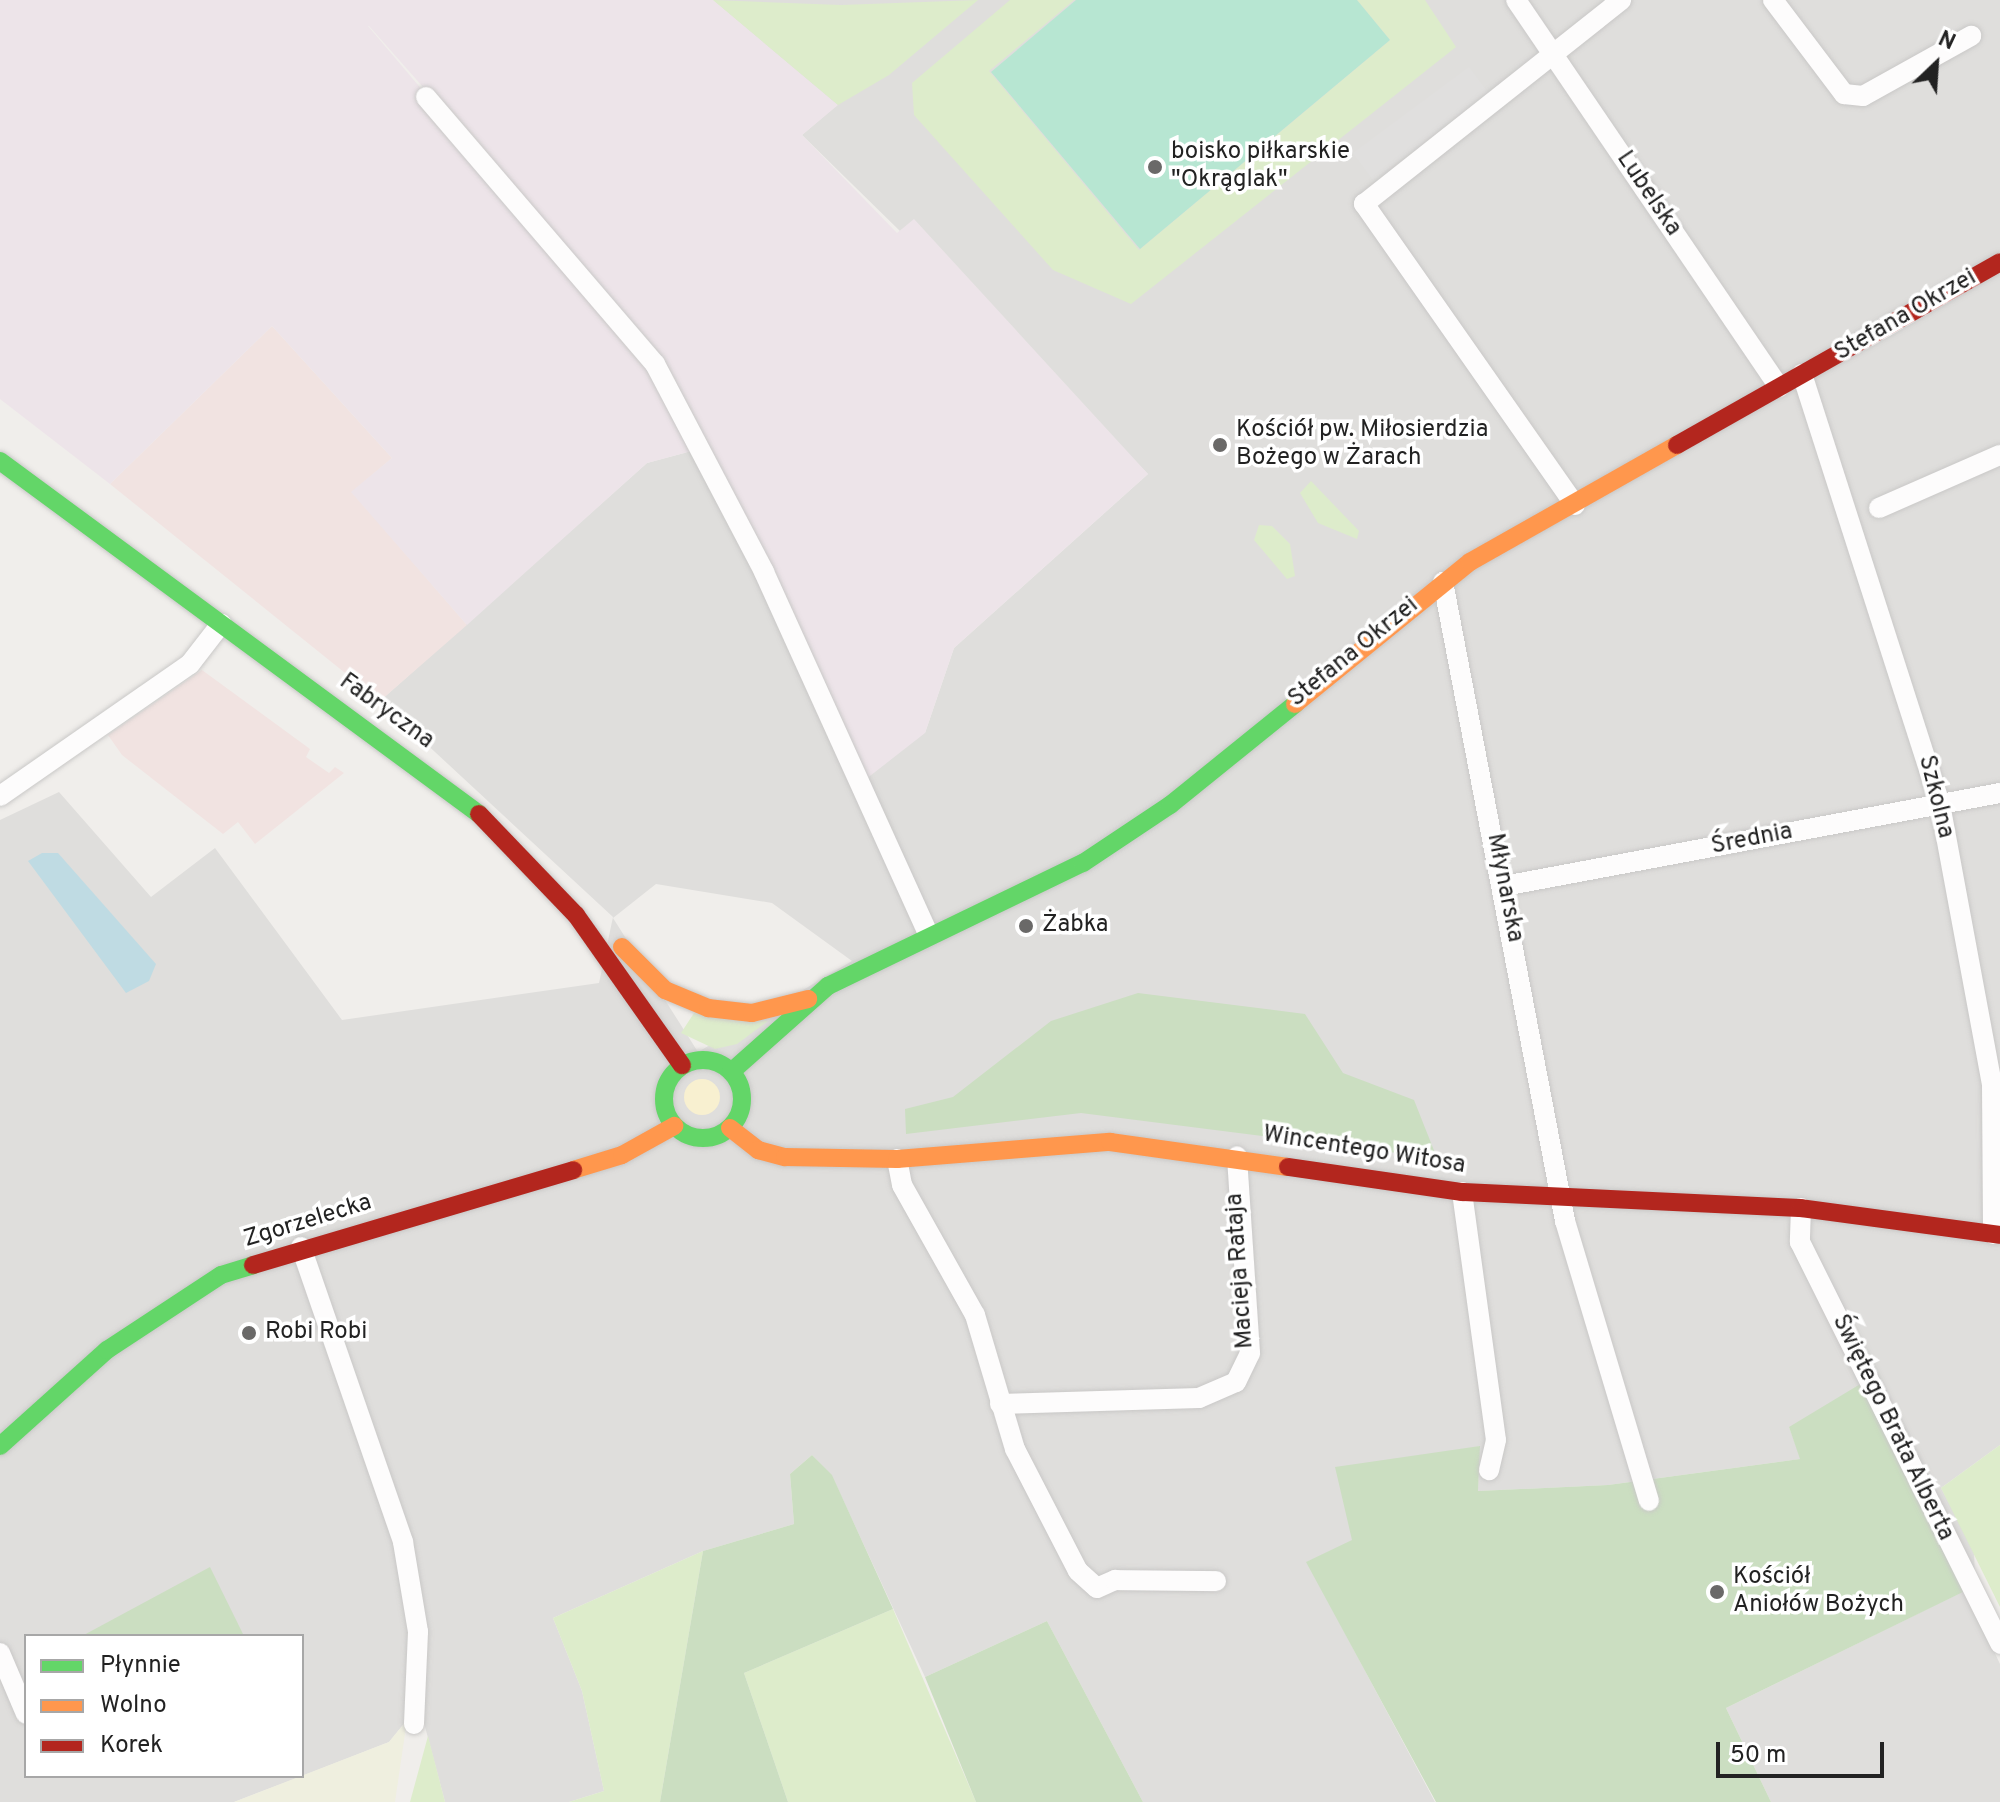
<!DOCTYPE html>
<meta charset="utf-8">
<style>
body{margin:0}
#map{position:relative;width:2000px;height:1802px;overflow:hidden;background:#f0eeeb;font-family:Overpass,sans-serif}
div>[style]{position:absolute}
.residential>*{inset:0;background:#dfdedc}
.commercial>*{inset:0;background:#f1e3e1}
.industrial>*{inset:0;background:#ede4e9}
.farmland>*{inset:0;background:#efefdf}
.grass>*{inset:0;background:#ddeccb}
.forest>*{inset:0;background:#cbdec1}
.sand>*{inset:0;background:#f8f0d0}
.round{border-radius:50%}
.pitch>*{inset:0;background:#b7e6d2}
.parking>*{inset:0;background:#e0dfde}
.water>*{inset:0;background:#bfdbe3}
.roads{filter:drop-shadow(0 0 2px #c9c8c7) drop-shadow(0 0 2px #c9c8c7)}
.street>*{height:20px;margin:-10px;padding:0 10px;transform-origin:10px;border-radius:10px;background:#fdfcfc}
.fast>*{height:18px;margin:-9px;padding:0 9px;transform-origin:9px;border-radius:9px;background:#63d668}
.fast>.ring{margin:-9px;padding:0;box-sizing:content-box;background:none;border:18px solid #63d668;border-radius:50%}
.slow>*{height:18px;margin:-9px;padding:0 9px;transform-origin:9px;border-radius:9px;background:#ff974d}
.jam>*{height:18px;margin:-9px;padding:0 9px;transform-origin:9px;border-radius:9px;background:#b3261e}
.dots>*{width:22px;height:22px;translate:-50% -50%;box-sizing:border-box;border:4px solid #fff;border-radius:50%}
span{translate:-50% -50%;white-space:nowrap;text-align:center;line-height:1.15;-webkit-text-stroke:7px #fff;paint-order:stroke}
.poi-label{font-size:24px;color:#222}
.left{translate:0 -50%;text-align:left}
.street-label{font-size:24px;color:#222}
.legend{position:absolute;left:24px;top:1634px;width:280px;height:144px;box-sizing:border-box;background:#fff;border:2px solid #a7a7a7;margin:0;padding:10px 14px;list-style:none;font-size:24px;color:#222}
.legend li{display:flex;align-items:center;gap:16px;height:40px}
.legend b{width:40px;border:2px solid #a7a7a7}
.north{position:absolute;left:1896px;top:24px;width:80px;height:80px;-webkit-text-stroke:6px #fff;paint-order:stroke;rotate:25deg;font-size:22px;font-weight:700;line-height:32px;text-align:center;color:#222}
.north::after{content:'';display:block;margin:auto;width:28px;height:36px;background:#222;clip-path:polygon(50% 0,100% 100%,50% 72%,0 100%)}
.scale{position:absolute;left:1716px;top:1742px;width:168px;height:36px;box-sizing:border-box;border:4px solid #222;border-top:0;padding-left:10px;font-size:24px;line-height:28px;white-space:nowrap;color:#222;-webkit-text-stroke:6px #fff;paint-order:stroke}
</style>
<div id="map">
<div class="residential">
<i style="clip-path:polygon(evenodd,713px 0,2000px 0,2000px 1445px,1941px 1488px,1974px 1551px,1976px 1613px,2000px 1664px,2000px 1802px,1771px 1802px,1726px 1708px,1964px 1591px,1789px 1427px,1801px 1459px,1608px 1485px,1478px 1491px,1479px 1446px,1352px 1541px,1307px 1562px,1435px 1802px,1143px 1802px,1047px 1621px,925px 1677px,832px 1476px,812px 1455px,790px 1474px,794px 1524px,703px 1551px,553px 1618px,582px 1691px,604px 1791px,569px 1802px,445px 1802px,423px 1719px,407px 1720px,389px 1742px,302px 1776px,302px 1636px,26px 1636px,26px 1776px,302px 1776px,234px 1802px,0 1802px,0 820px,59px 792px,151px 897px,215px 848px,342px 1020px,599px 983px,613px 917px,380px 701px,647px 463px,699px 449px,925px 733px,954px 648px,1148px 474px,802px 135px,837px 105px,713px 0,656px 884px,772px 903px,852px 961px,698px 1052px,613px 918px,656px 884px)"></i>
</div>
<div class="commercial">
<i style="clip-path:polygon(272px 326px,392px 458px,352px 492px,467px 625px,380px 701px,110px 484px)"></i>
<i style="clip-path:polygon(202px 670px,310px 749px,306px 757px,329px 773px,335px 767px,344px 773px,255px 844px,238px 822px,223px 834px,122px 755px,108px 735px)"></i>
</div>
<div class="industrial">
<i style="clip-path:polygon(evenodd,0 0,713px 0,838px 105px,802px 135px,897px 233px,914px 219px,1148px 474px,954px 648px,925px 733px,861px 783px,699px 449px,647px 463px,467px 625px,351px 492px,392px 458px,272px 326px,110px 484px,0 399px,0 0,368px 26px,369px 26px,609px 297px,474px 151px,368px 26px)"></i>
</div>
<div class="farmland">
<i style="clip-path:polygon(407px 1720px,395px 1802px,234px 1802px,389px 1742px)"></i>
</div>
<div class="grass">
<i style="clip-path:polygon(713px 0,841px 5px,978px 0,889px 75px,838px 105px)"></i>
<i style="clip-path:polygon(1010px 0,1074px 0,989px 71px,1139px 250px,1390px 40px,1357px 0,1425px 0,1456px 47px,1131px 304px,1053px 270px,914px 115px,912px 83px)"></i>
<i style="clip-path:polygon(1311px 481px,1359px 531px,1357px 539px,1318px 523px,1300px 493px)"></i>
<i style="clip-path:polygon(1259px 525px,1272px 526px,1290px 544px,1295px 576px,1287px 579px,1254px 540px)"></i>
<i style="clip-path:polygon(694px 1013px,768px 1021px,737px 1044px,715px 1049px,681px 1033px)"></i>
<i style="clip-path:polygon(2000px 1445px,2000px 1607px,1941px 1488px)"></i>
<i style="clip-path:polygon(703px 1551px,660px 1802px,569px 1802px,604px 1791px,582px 1691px,553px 1618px)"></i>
<i style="clip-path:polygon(893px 1609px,976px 1802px,788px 1802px,744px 1673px)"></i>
<i style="clip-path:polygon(428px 1736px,445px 1802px,410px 1802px)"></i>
</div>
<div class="forest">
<i style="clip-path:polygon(1138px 993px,1305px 1014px,1343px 1073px,1414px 1100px,1437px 1158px,1081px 1113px,906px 1134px,905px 1109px,953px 1097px,1051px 1021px)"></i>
<i style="clip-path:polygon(1862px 1383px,1965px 1591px,1726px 1708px,1771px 1802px,1436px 1802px,1306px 1562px,1352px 1540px,1335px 1467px,1480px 1446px,1478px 1491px,1608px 1485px,1800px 1459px,1789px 1427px)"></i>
<i style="clip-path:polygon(812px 1455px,832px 1475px,893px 1609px,744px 1673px,788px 1802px,660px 1802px,703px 1551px,794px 1524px,790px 1474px)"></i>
<i style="clip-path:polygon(210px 1567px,244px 1636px,82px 1636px)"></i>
<i style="clip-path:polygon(1047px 1621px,1143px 1802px,976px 1802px,925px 1677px)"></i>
</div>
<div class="sand">
<i class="round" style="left:684px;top:1079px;width:36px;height:36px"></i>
</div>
<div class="pitch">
<i style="clip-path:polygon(1076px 0,1357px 0,1390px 40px,1140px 249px,991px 72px)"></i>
</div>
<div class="parking">
<i style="clip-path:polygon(1469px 67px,1489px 94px,1373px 180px,1353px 153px)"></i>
</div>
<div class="water">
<i style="clip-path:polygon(42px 853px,58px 853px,156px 964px,149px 981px,126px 993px,28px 861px)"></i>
</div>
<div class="roads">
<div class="street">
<i style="left:1516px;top:0;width:468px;rotate:55.8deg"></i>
<i style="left:1773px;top:0;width:118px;rotate:52.9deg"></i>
<i style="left:1844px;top:94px;width:19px;rotate:6deg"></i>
<i style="left:1863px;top:96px;width:124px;rotate:-29.1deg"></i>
<i style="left:426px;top:97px;width:352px;rotate:49.4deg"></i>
<i style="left:655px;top:364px;width:235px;rotate:62.3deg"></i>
<i style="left:764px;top:572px;width:397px;rotate:65.6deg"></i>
<i style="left:1802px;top:374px;width:452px;rotate:72.2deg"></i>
<i style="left:1940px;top:804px;width:285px;rotate:79.5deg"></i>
<i style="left:1992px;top:1084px;width:150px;rotate:89.6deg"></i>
<i style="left:1575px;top:505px;width:368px;rotate:-125deg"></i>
<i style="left:1364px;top:204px;width:328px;rotate:-38.4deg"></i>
<i style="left:1879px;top:508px;width:132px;rotate:-23.7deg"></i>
<i style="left:1443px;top:582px;width:651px;rotate:79.19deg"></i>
<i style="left:1565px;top:1221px;width:292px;rotate:73.3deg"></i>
<i style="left:0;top:796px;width:231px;rotate:-34.8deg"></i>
<i style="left:190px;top:664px;width:51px;rotate:-52.2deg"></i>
<i style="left:1504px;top:886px;width:505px;rotate:-10.62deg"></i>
<i style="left:897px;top:1159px;width:26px;rotate:79deg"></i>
<i style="left:902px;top:1185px;width:149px;rotate:60.7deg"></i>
<i style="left:975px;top:1315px;width:140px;rotate:73.4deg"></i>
<i style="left:1015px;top:1449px;width:137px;rotate:62.7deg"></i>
<i style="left:1078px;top:1571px;width:25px;rotate:42deg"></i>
<i style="left:1097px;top:1588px;width:20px;rotate:-24deg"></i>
<i style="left:1115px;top:1580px;width:101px;rotate:0.6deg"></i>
<i style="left:1462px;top:1192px;width:250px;rotate:82.2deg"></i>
<i style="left:1496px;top:1440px;width:31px;rotate:103deg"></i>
<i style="left:1801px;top:1208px;width:34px;rotate:92deg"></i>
<i style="left:1800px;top:1242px;width:449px;rotate:63.5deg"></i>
<i style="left:301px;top:1247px;width:312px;rotate:70.9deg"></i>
<i style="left:403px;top:1542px;width:91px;rotate:80.5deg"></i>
<i style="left:418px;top:1632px;width:92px;rotate:92.5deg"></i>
<i style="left:1000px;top:1404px;width:199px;rotate:-1.7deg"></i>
<i style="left:1199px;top:1398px;width:40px;rotate:-23.4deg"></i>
<i style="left:1236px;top:1382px;width:32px;rotate:-64deg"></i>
<i style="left:1250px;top:1353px;width:197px;rotate:-93.8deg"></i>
<i style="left:0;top:1653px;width:66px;rotate:66.9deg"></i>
</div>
<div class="fast">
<i style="left:0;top:461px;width:595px;rotate:36.39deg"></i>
<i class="ring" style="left:664px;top:1060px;width:60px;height:60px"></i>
<i style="left:731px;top:1072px;width:130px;rotate:-41.6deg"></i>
<i style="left:828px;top:986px;width:283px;rotate:-25.8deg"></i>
<i style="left:1083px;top:863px;width:105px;rotate:-33.7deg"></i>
<i style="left:1170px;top:805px;width:161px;rotate:-38.9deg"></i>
<i style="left:0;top:1446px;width:144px;rotate:-41.9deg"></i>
<i style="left:107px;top:1350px;width:136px;rotate:-33.3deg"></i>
<i style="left:221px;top:1275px;width:34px;rotate:-17deg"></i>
</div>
<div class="slow">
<i style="left:1295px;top:704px;width:225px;rotate:-39.1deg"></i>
<i style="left:1470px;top:562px;width:238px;rotate:-29.5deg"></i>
<i style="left:622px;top:947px;width:61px;rotate:45deg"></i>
<i style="left:665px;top:990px;width:47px;rotate:22.7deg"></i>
<i style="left:708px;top:1008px;width:44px;rotate:6.5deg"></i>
<i style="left:752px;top:1013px;width:58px;rotate:-14deg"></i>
<i style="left:730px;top:1128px;width:36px;rotate:38deg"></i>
<i style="left:758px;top:1150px;width:28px;rotate:15deg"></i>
<i style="left:785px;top:1157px;width:112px;rotate:1deg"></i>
<i style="left:897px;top:1159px;width:214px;rotate:-4.6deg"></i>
<i style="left:1110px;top:1142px;width:180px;rotate:8deg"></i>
<i style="left:573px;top:1170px;width:51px;rotate:-17deg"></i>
<i style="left:622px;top:1155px;width:60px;rotate:-29.1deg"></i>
</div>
<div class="jam">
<i style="left:1677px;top:445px;width:371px;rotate:-29.5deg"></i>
<i style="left:479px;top:814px;width:140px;rotate:46.2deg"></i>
<i style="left:576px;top:915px;width:184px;rotate:54.8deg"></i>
<i style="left:1288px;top:1167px;width:176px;rotate:8.2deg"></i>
<i style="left:1462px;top:1192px;width:339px;rotate:2.7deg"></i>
<i style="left:1801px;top:1208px;width:201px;rotate:7.7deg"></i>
<i style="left:253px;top:1265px;width:334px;rotate:-16.5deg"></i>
</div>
</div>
<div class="dots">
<i style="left:1155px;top:167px;background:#6a6968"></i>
<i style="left:1220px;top:445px;background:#6a6968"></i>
<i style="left:1026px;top:926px;background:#6a6968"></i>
<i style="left:249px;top:1333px;background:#6a6968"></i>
<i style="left:1717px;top:1592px;background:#6a6968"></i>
</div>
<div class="poi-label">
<span class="left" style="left:1171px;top:167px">boisko piłkarskie<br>"Okrąglak"</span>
<span class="left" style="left:1236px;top:445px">Kościół pw. Miłosierdzia<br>Bożego w Żarach</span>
<span class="left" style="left:1042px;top:926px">Żabka</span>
<span class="left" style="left:265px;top:1333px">Robi Robi</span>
<span class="left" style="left:1733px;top:1592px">Kościół<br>Aniołów Bożych</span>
</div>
<div class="street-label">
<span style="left:1648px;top:194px;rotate:56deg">Lubelska</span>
<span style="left:1906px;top:316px;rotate:-30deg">Stefana Okrzei</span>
<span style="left:1354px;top:653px;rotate:-39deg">Stefana Okrzei</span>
<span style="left:386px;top:712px;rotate:36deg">Fabryczna</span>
<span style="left:1935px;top:797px;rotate:76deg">Szkolna</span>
<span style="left:1752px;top:840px;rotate:-11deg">Średnia</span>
<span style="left:1504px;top:888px;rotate:79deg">Młynarska</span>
<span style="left:1364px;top:1151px;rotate:9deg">Wincentego Witosa</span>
<span style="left:308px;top:1222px;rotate:-17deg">Zgorzelecka</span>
<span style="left:1241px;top:1271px;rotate:-94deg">Macieja Rataja</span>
<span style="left:1892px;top:1428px;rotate:64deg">Świętego Brata Alberta</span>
</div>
<ul class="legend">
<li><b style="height:10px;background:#63d668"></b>Płynnie</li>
<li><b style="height:10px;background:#ff974d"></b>Wolno</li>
<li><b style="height:10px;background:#b3261e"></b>Korek</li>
</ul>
<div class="north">N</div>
<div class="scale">50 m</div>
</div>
